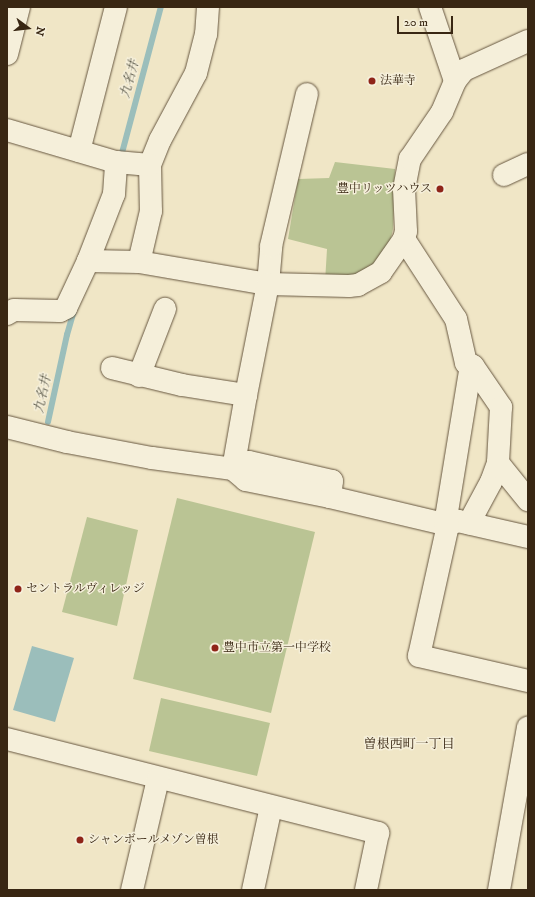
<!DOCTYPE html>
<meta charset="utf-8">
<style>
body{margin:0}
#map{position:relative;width:535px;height:897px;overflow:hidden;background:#f0e6c6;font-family:"IM FELL DW Pica","Noto Serif JP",serif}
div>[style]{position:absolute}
.green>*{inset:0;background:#bac494}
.water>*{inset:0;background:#9bbebb}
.stream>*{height:5.5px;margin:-2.75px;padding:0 2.75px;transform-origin:2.75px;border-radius:2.75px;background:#9bbebb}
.roads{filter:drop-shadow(0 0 1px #675740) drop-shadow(0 0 1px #675740)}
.minor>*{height:22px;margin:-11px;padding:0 11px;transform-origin:11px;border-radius:11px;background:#f5efda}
.dots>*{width:11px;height:11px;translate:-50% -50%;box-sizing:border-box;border:2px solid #f5efda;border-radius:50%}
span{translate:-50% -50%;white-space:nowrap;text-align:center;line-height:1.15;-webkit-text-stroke:3px #f5efda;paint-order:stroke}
.poi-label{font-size:12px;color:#392713}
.left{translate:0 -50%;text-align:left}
.right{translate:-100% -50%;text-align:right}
.water-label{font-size:13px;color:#565445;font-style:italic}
.neighbourhood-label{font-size:13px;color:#392713}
.frame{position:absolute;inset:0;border:8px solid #392713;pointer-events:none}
.north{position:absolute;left:8px;top:8px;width:40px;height:40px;-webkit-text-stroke:3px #f5efda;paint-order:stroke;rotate:105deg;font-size:11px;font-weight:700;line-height:16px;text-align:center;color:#392713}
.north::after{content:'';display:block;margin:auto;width:14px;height:18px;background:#392713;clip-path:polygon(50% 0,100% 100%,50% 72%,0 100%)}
.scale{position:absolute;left:397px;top:16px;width:56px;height:18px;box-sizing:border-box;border:2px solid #392713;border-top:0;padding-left:5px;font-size:12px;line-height:14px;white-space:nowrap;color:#392713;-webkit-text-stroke:3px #f5efda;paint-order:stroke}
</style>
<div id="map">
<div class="green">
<i style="clip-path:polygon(335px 162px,395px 169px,393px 229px,390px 242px,376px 270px,325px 282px,327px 249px,288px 239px,298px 179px,329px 178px)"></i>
<i style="clip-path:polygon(177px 498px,315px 532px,271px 713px,133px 679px)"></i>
<i style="clip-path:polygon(87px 517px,138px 530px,117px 626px,62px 612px)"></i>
<i style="clip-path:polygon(161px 698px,270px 723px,257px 776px,149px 751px)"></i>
</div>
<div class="water">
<i style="clip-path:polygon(32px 646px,74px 658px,55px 722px,13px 710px)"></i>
</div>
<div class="stream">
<i style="left:121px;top:157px;width:155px;rotate:-75.1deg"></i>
<i style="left:48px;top:422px;width:89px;rotate:-77.7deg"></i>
<i style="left:67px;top:335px;width:26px;rotate:-74deg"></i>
</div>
<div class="roads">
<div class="minor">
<i style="left:208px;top:7px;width:27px;rotate:94deg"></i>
<i style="left:206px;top:34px;width:40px;rotate:104.4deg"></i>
<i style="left:196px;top:73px;width:76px;rotate:118.2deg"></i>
<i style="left:160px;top:140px;width:27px;rotate:112deg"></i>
<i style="left:150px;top:165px;width:46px;rotate:88.8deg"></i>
<i style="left:151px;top:211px;width:52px;rotate:103.2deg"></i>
<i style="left:139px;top:262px;width:131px;rotate:9.7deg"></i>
<i style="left:268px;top:284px;width:38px;rotate:-85deg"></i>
<i style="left:271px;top:246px;width:156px;rotate:-76.7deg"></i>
<i style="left:430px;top:7px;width:78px;rotate:71.3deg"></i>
<i style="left:7px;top:54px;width:49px;rotate:-75.7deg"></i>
<i style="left:7px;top:130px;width:114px;rotate:16.4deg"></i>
<i style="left:116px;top:162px;width:34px;rotate:5deg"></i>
<i style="left:79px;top:151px;width:149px;rotate:-75.6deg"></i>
<i style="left:504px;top:175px;width:26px;rotate:-25deg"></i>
<i style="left:404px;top:239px;width:95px;rotate:57deg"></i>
<i style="left:456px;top:319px;width:45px;rotate:77.2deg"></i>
<i style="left:466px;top:363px;width:8px;rotate:23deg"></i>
<i style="left:473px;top:366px;width:50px;rotate:55.7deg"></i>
<i style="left:501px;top:407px;width:56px;rotate:93.1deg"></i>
<i style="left:498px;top:463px;width:20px;rotate:110deg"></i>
<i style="left:491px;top:482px;width:47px;rotate:118.2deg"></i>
<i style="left:88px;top:261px;width:72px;rotate:-68.8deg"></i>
<i style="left:114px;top:194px;width:32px;rotate:-86deg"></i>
<i style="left:7px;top:314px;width:8px;rotate:-30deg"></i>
<i style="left:14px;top:310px;width:46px;rotate:1.2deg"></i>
<i style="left:60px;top:311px;width:7px;rotate:-27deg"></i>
<i style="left:66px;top:308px;width:52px;rotate:-64.9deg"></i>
<i style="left:88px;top:261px;width:51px;rotate:1.1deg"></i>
<i style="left:112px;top:368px;width:72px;rotate:13.7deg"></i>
<i style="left:182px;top:385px;width:65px;rotate:8.9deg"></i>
<i style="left:139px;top:376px;width:72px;rotate:-68.8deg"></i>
<i style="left:7px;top:427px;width:62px;rotate:14deg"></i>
<i style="left:67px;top:442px;width:86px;rotate:10.7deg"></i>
<i style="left:152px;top:458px;width:82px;rotate:7.7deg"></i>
<i style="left:233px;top:469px;width:75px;rotate:-80deg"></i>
<i style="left:246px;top:395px;width:113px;rotate:-78.8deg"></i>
<i style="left:268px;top:284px;width:81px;rotate:1.4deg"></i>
<i style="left:349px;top:286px;width:9px;rotate:-6deg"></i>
<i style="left:358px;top:285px;width:26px;rotate:-29deg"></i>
<i style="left:381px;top:272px;width:40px;rotate:-55.1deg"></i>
<i style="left:404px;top:239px;width:8px;rotate:-76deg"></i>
<i style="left:406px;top:231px;width:42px;rotate:-92.7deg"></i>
<i style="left:404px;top:189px;width:31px;rotate:-79deg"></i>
<i style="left:410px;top:159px;width:57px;rotate:-55.8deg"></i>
<i style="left:442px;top:112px;width:34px;rotate:-67deg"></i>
<i style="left:455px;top:81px;width:14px;rotate:-51deg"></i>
<i style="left:464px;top:70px;width:70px;rotate:-24.4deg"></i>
<i style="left:249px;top:462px;width:85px;rotate:12.9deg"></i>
<i style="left:332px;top:481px;width:16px;rotate:97deg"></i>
<i style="left:330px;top:497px;width:86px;rotate:-168.6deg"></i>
<i style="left:246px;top:480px;width:17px;rotate:-140deg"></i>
<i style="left:233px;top:469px;width:17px;rotate:-24deg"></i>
<i style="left:498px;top:463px;width:48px;rotate:51deg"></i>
<i style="left:330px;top:497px;width:121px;rotate:13.3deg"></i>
<i style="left:448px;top:525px;width:11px;rotate:-22deg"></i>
<i style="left:458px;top:521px;width:72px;rotate:12.9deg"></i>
<i style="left:445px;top:524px;width:161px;rotate:-80.7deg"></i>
<i style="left:448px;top:525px;width:134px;rotate:102.5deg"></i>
<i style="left:419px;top:656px;width:112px;rotate:12.9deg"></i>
<i style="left:7px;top:739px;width:383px;rotate:14.2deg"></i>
<i style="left:378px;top:833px;width:58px;rotate:101.9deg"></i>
<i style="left:132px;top:890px;width:114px;rotate:-76.8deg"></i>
<i style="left:253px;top:890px;width:85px;rotate:-77.8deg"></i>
<i style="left:499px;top:890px;width:165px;rotate:-79.9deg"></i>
</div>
</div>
<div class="dots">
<i style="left:372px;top:81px;background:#8f2418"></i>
<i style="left:440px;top:189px;background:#8f2418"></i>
<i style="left:18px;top:589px;background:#8f2418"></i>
<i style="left:215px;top:648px;background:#8f2418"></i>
<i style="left:80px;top:840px;background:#8f2418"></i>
</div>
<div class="poi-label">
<span class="left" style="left:380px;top:81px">法華寺</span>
<span class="right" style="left:432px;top:189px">豊中リッツハウス</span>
<span class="left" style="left:26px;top:589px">セントラルヴィレッジ</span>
<span class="left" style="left:223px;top:648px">豊中市立第一中学校</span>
<span class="left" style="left:88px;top:840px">シャンボールメゾン曽根</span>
</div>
<div class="water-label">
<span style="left:130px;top:79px;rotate:-75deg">九名井</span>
<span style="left:43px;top:394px;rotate:-78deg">九名井</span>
</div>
<div class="neighbourhood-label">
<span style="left:409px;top:744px">曽根西町一丁目</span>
</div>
<div class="frame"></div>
<div class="north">N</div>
<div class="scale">20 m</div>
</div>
